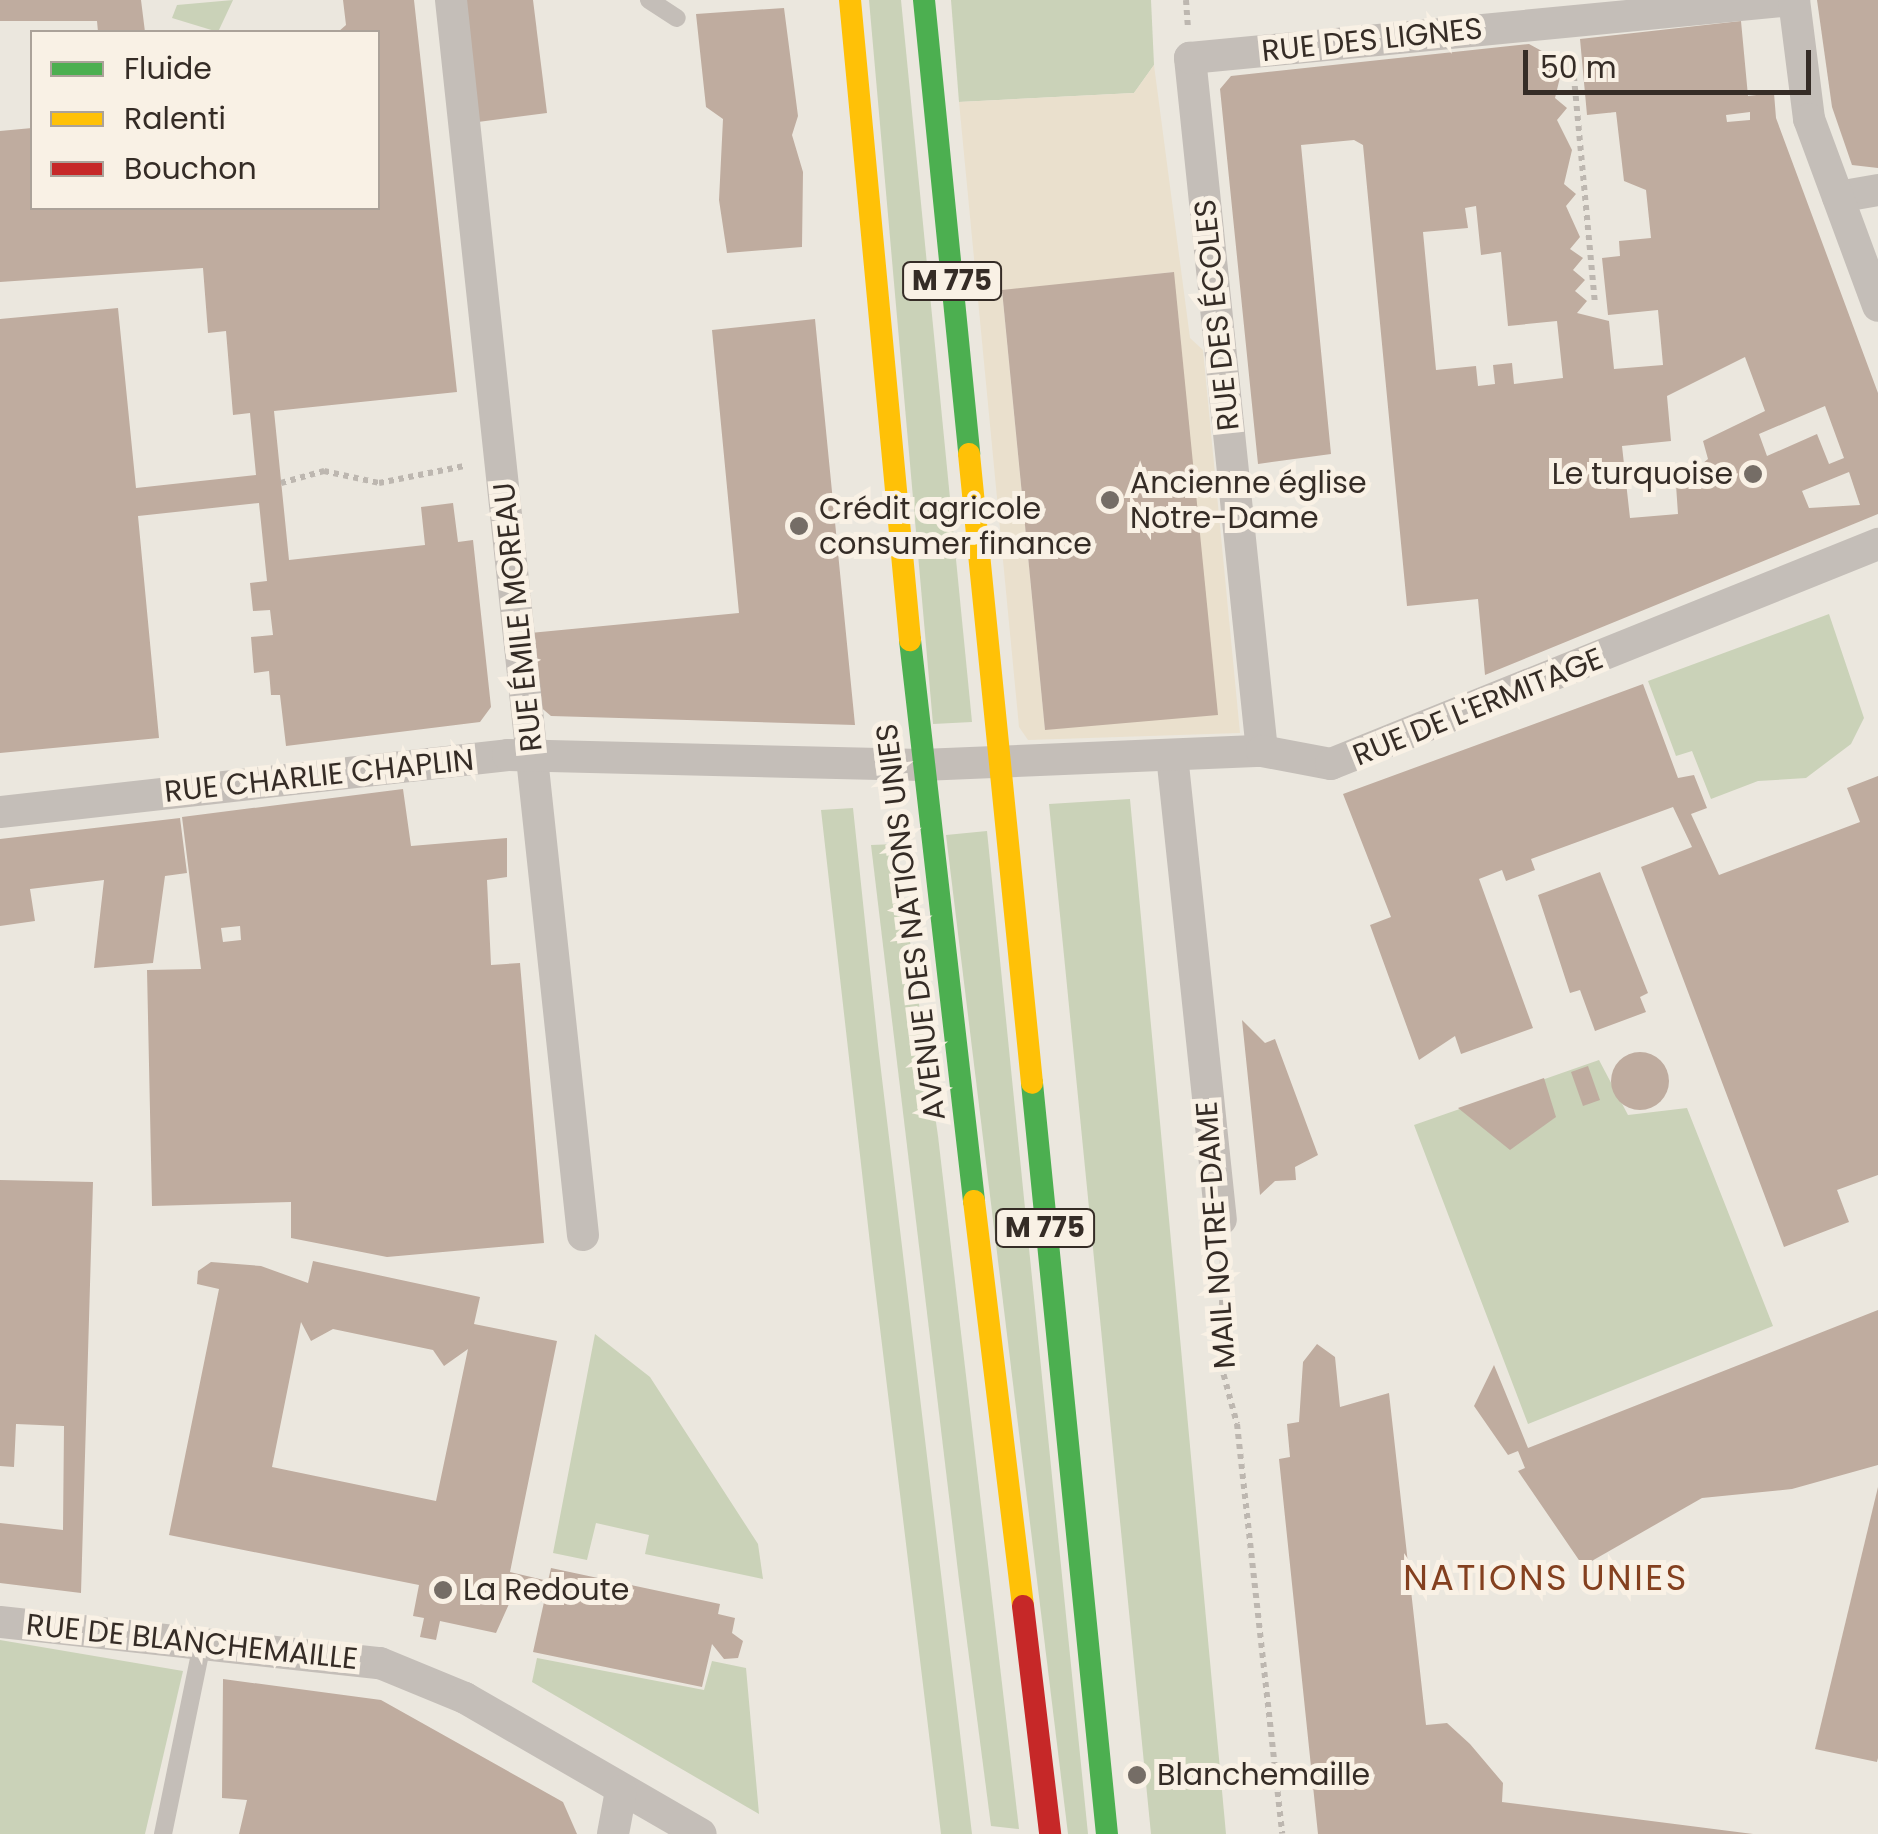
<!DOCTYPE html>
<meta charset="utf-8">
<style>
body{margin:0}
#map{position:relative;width:1878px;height:1834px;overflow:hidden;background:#ebe7de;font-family:Poppins,sans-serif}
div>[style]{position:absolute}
.green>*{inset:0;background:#cad2b8}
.plaza>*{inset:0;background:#eae0cd}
.building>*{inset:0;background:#bfac9f}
.round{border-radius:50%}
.path>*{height:6px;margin-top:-3px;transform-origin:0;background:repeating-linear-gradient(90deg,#bdb7b0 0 5px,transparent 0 10px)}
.lane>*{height:18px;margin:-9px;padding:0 9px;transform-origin:9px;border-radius:9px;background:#c4beb8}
.street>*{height:32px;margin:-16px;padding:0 16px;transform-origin:16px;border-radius:16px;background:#c4beb8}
.fast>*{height:22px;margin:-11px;padding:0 11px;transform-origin:11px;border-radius:11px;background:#4caf50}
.slow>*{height:22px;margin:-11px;padding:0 11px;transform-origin:11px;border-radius:11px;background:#ffc107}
.jam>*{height:22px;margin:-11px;padding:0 11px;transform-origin:11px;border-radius:11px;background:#c62828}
.dots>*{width:28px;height:28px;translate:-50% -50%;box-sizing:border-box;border:5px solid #f9f1e5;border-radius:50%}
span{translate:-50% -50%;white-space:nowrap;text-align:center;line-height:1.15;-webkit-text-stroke:10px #f9f1e5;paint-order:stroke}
.shield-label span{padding:2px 8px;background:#f9f1e5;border:2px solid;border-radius:8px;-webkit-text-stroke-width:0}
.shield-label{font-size:28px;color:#352c26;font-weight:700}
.street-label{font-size:30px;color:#352c26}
.poi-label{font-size:30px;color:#352c26}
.right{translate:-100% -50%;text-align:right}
.left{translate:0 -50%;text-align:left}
.quarter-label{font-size:35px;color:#84401f;letter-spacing:2.5px}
.legend{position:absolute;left:30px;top:30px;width:350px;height:180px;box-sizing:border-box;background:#f9f1e5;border:2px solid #aba299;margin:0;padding:12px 18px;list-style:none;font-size:30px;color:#352c26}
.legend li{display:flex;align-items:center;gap:20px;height:50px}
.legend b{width:50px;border:2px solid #aba299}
.scale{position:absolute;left:1523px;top:50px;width:288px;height:45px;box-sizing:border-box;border:5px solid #352c26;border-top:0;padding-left:12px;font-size:30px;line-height:35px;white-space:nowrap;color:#352c26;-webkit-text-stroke:8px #f9f1e5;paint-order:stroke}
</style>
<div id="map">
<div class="green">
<i style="clip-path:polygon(233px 0,218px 32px,172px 18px,177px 5px)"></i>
<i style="clip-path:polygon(869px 0,901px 0,972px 722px,933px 724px)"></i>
<i style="clip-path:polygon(951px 0,1151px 0,1154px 65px,1134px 93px,959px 102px)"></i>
<i style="clip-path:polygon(1829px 614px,1864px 718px,1851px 744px,1806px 778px,1758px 781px,1711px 799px,1692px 751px,1676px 756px,1648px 681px)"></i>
<i style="clip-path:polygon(1130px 799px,1226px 1834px,1151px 1834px,1049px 804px)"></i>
<i style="clip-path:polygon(853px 808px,878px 1045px,972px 1834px,941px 1834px,873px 1270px,821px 810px)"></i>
<i style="clip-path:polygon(987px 831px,1088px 1834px,1068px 1834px,946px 835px)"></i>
<i style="clip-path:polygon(896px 844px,938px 1136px,1019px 1829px,991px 1826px,959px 1580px,871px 845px)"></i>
<i style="clip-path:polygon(1599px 1060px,1628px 1115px,1687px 1108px,1773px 1326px,1528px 1424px,1414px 1125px)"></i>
<i style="clip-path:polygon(595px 1334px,650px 1377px,758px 1544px,763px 1579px,645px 1554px,649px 1535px,596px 1523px,587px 1560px,553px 1553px)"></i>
<i style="clip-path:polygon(0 1640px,183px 1671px,145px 1834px,0 1834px)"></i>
<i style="clip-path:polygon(537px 1658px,704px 1690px,712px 1661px,746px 1668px,759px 1814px,532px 1682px)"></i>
</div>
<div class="plaza">
<i style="clip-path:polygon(evenodd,1154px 65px,1190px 338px,1203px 350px,1240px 733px,1028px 740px,1019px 727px,959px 102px,1134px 93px,1154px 65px,1173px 272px,1181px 342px,1045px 730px,1002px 291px,1173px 272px)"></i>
</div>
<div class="building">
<i style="clip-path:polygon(0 0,141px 0,145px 32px,98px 32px,97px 21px,0 21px)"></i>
<i style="clip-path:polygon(343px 0,414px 0,457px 392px,274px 411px,289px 560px,425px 545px,421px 507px,453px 503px,458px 542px,473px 540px,491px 707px,480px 722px,286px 746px,280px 695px,271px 695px,269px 671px,254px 673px,251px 637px,273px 635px,270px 610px,253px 611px,250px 583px,267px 581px,259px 503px,138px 516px,159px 738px,0 753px,0 319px,118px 308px,136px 488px,256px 475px,250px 413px,233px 415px,226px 331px,208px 333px,203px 268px,0 282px,0 131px,32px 128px,32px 208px,378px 208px,378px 32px,338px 32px,346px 25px)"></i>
<i style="clip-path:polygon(465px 0,533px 0,547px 113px,478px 122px)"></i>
<i style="clip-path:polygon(1817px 0,1878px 0,1878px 168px,1852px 165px,1832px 107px)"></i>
<i style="clip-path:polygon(784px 8px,798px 116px,792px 135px,803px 172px,802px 247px,727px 253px,719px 200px,723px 119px,706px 107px,696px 14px)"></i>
<i style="clip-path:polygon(evenodd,1741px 21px,1748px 96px,1774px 93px,1776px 118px,1878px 393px,1878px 514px,1485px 675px,1478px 599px,1407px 606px,1363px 145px,1354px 140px,1301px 145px,1331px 454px,1258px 464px,1220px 89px,1231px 76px,1529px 44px,1551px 56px,1563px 65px,1555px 98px,1567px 108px,1557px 120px,1572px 150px,1564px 184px,1576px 194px,1566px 206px,1580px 237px,1570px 249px,1583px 258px,1573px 270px,1585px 280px,1575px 291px,1587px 301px,1577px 313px,1609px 321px,1614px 369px,1663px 365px,1658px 310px,1608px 315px,1602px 258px,1620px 256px,1619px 241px,1651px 238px,1646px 190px,1624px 181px,1616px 112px,1587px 115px,1580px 39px,1741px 21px,1750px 112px,1750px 120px,1727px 122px,1726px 115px,1750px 112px,1741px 21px,1476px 206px,1481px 255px,1501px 252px,1508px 326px,1557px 321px,1563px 378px,1514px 384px,1512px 363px,1493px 365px,1495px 384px,1478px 386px,1476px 366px,1436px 370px,1423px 232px,1468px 228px,1465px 208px,1476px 206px,1741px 21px,1745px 357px,1765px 411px,1703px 441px,1708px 459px,1676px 485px,1678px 514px,1630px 518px,1622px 446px,1671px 441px,1667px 396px,1745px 357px,1741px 21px,1825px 406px,1844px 458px,1829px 464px,1817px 434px,1767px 456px,1759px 434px,1825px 406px,1741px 21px,1849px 472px,1860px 505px,1809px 508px,1802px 491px,1849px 472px)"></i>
<i style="clip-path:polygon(1174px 272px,1218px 715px,1045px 730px,1002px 290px)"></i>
<i style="clip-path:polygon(815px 319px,855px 725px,551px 716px,537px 704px,530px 633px,739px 613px,712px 330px)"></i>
<i style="clip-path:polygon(1643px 684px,1678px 778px,1694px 775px,1707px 808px,1691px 814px,1719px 875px,1860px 822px,1847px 788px,1878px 776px,1878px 1175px,1837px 1190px,1849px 1222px,1784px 1247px,1641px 867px,1692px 847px,1673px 807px,1531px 859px,1535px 870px,1506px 881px,1502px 870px,1479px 879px,1533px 1028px,1461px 1054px,1455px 1036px,1419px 1060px,1370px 925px,1391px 917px,1343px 794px)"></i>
<i style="clip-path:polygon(evenodd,403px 789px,411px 846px,507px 838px,507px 877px,487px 880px,491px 965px,520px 963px,544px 1243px,387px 1257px,291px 1238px,291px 1202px,152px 1206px,147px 970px,201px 969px,182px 817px,403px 789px,240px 926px,241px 940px,223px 942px,221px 928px,240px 926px)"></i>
<i style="clip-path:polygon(180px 818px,187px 873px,165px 876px,153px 963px,94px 968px,104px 880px,30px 889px,35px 921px,0 926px,0 839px)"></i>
<i style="clip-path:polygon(1600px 872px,1648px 993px,1640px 997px,1646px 1012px,1595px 1031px,1580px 990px,1570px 993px,1538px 895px)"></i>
<i style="clip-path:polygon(1242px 1020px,1265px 1043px,1275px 1039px,1318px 1155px,1295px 1167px,1296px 1180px,1275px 1181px,1260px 1195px)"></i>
<i class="round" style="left:1611px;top:1052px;width:58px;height:58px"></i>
<i style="clip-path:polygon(1588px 1066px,1600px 1100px,1583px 1106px,1571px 1072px)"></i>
<i style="clip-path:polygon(1544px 1078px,1556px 1117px,1510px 1150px,1458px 1108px)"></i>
<i style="clip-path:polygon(0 1180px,93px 1182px,81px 1593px,0 1583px,0 1523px,63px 1530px,64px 1426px,16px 1424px,14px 1467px,0 1466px)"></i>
<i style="clip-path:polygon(evenodd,313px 1261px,480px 1297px,474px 1324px,557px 1341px,510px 1572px,548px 1581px,551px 1568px,720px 1604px,718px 1614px,735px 1618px,732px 1633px,743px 1641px,738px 1658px,724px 1659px,712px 1644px,702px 1687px,533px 1652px,544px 1602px,513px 1595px,496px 1633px,440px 1621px,436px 1640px,420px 1637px,424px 1618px,413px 1616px,419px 1585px,169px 1535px,219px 1289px,197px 1284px,198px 1271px,211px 1262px,261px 1266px,308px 1283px,313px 1261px,301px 1322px,311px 1341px,333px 1329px,433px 1350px,444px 1366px,468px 1349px,436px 1501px,272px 1467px,301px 1322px)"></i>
<i style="clip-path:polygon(1878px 1310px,1878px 1465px,1792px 1489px,1702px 1498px,1583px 1566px,1518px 1471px,1525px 1468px,1518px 1451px,1508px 1455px,1474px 1406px,1494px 1365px,1528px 1448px)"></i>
<i style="clip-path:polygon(1317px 1344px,1335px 1357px,1340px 1407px,1389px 1393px,1426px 1725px,1447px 1723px,1470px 1744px,1503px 1783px,1502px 1802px,1753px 1834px,1318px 1834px,1279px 1459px,1290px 1457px,1287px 1424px,1299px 1422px,1303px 1362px)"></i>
<i style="clip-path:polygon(1878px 1487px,1878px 1758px,1877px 1762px,1815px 1749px)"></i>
<i style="clip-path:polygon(223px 1679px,381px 1700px,563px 1802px,577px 1834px,239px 1834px,247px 1800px,222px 1798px)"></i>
</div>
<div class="path">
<i style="left:1186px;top:0;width:26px;rotate:86deg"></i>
<i style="left:1572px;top:56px;width:248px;rotate:84.7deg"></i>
<i style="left:281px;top:483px;width:45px;rotate:-15.6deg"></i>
<i style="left:324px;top:471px;width:56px;rotate:12.3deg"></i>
<i style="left:379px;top:483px;width:87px;rotate:-11.3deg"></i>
<i style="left:1223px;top:1250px;width:115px;rotate:91deg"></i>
<i style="left:1221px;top:1365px;width:61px;rotate:74.8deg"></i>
<i style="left:1237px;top:1424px;width:412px;rotate:83.7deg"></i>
</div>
<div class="lane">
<i style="left:649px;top:0;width:33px;rotate:33deg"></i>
<i style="left:163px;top:1834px;width:199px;rotate:-78.4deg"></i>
</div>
<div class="street">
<i style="left:451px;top:0;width:1242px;rotate:83.9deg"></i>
<i style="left:1838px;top:197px;width:41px;rotate:-9.9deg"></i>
<i style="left:1262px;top:751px;width:697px;rotate:-95.93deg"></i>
<i style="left:1190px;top:58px;width:607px;rotate:-5.49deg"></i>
<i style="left:1794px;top:0;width:120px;rotate:82.8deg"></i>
<i style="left:1809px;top:119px;width:199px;rotate:69.7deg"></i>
<i style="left:1172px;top:755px;width:467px;rotate:84deg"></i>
<i style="left:0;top:812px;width:511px;rotate:-6.4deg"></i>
<i style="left:508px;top:755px;width:414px;rotate:1.4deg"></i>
<i style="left:922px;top:765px;width:340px;rotate:-2.4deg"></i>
<i style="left:1262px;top:751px;width:70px;rotate:10.7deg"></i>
<i style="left:1331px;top:764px;width:590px;rotate:-21.91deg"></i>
<i style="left:0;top:1622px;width:382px;rotate:6.2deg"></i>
<i style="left:380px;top:1663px;width:92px;rotate:22.4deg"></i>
<i style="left:465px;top:1698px;width:272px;rotate:30deg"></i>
<i style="left:613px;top:1834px;width:44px;rotate:-79.5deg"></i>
</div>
<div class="fast">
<i style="left:924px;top:0;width:456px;rotate:84.3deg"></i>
<i style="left:910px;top:640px;width:565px;rotate:83.49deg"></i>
<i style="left:1032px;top:1083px;width:755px;rotate:84.3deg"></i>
</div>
<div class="slow">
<i style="left:850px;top:0;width:643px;rotate:84.64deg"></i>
<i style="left:969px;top:454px;width:632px;rotate:84.28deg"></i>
<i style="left:974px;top:1201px;width:408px;rotate:83.1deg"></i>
</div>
<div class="jam">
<i style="left:1023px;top:1606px;width:230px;rotate:83.2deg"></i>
</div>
<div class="dots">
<i style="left:1753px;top:474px;background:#756d66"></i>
<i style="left:1110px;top:500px;background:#756d66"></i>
<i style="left:799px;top:526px;background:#756d66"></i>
<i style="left:443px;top:1590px;background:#756d66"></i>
<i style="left:1137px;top:1775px;background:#756d66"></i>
</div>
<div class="shield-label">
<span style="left:952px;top:281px">M 775</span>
<span style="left:1045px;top:1228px">M 775</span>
</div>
<div class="street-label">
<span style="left:1372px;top:40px;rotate:-6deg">RUE DES LIGNES</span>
<span style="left:1217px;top:315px;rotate:-96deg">RUE DES ÉCOLES</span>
<span style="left:518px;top:617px;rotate:-96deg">RUE ÉMILE MOREAU</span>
<span style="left:1478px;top:707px;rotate:-22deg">RUE DE L'ERMITAGE</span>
<span style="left:319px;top:776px;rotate:-6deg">RUE CHARLIE CHAPLIN</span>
<span style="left:911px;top:922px;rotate:-97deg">AVENUE DES NATIONS UNIES</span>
<span style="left:1216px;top:1235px;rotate:-94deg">MAIL NOTRE-DAME</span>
<span style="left:192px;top:1642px;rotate:6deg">RUE DE BLANCHEMAILLE</span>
</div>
<div class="poi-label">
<span class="right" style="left:1733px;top:474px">Le turquoise</span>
<span class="left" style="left:1130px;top:500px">Ancienne église<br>Notre-Dame</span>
<span class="left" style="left:819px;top:526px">Crédit agricole<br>consumer finance</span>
<span class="left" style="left:463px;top:1590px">La Redoute</span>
<span class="left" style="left:1157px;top:1775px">Blanchemaille</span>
</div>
<div class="quarter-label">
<span style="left:1546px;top:1578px">NATIONS UNIES</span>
</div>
<ul class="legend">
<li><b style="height:12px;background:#4caf50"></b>Fluide</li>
<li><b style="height:12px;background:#ffc107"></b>Ralenti</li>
<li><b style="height:12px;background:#c62828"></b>Bouchon</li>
</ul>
<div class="scale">50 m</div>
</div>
